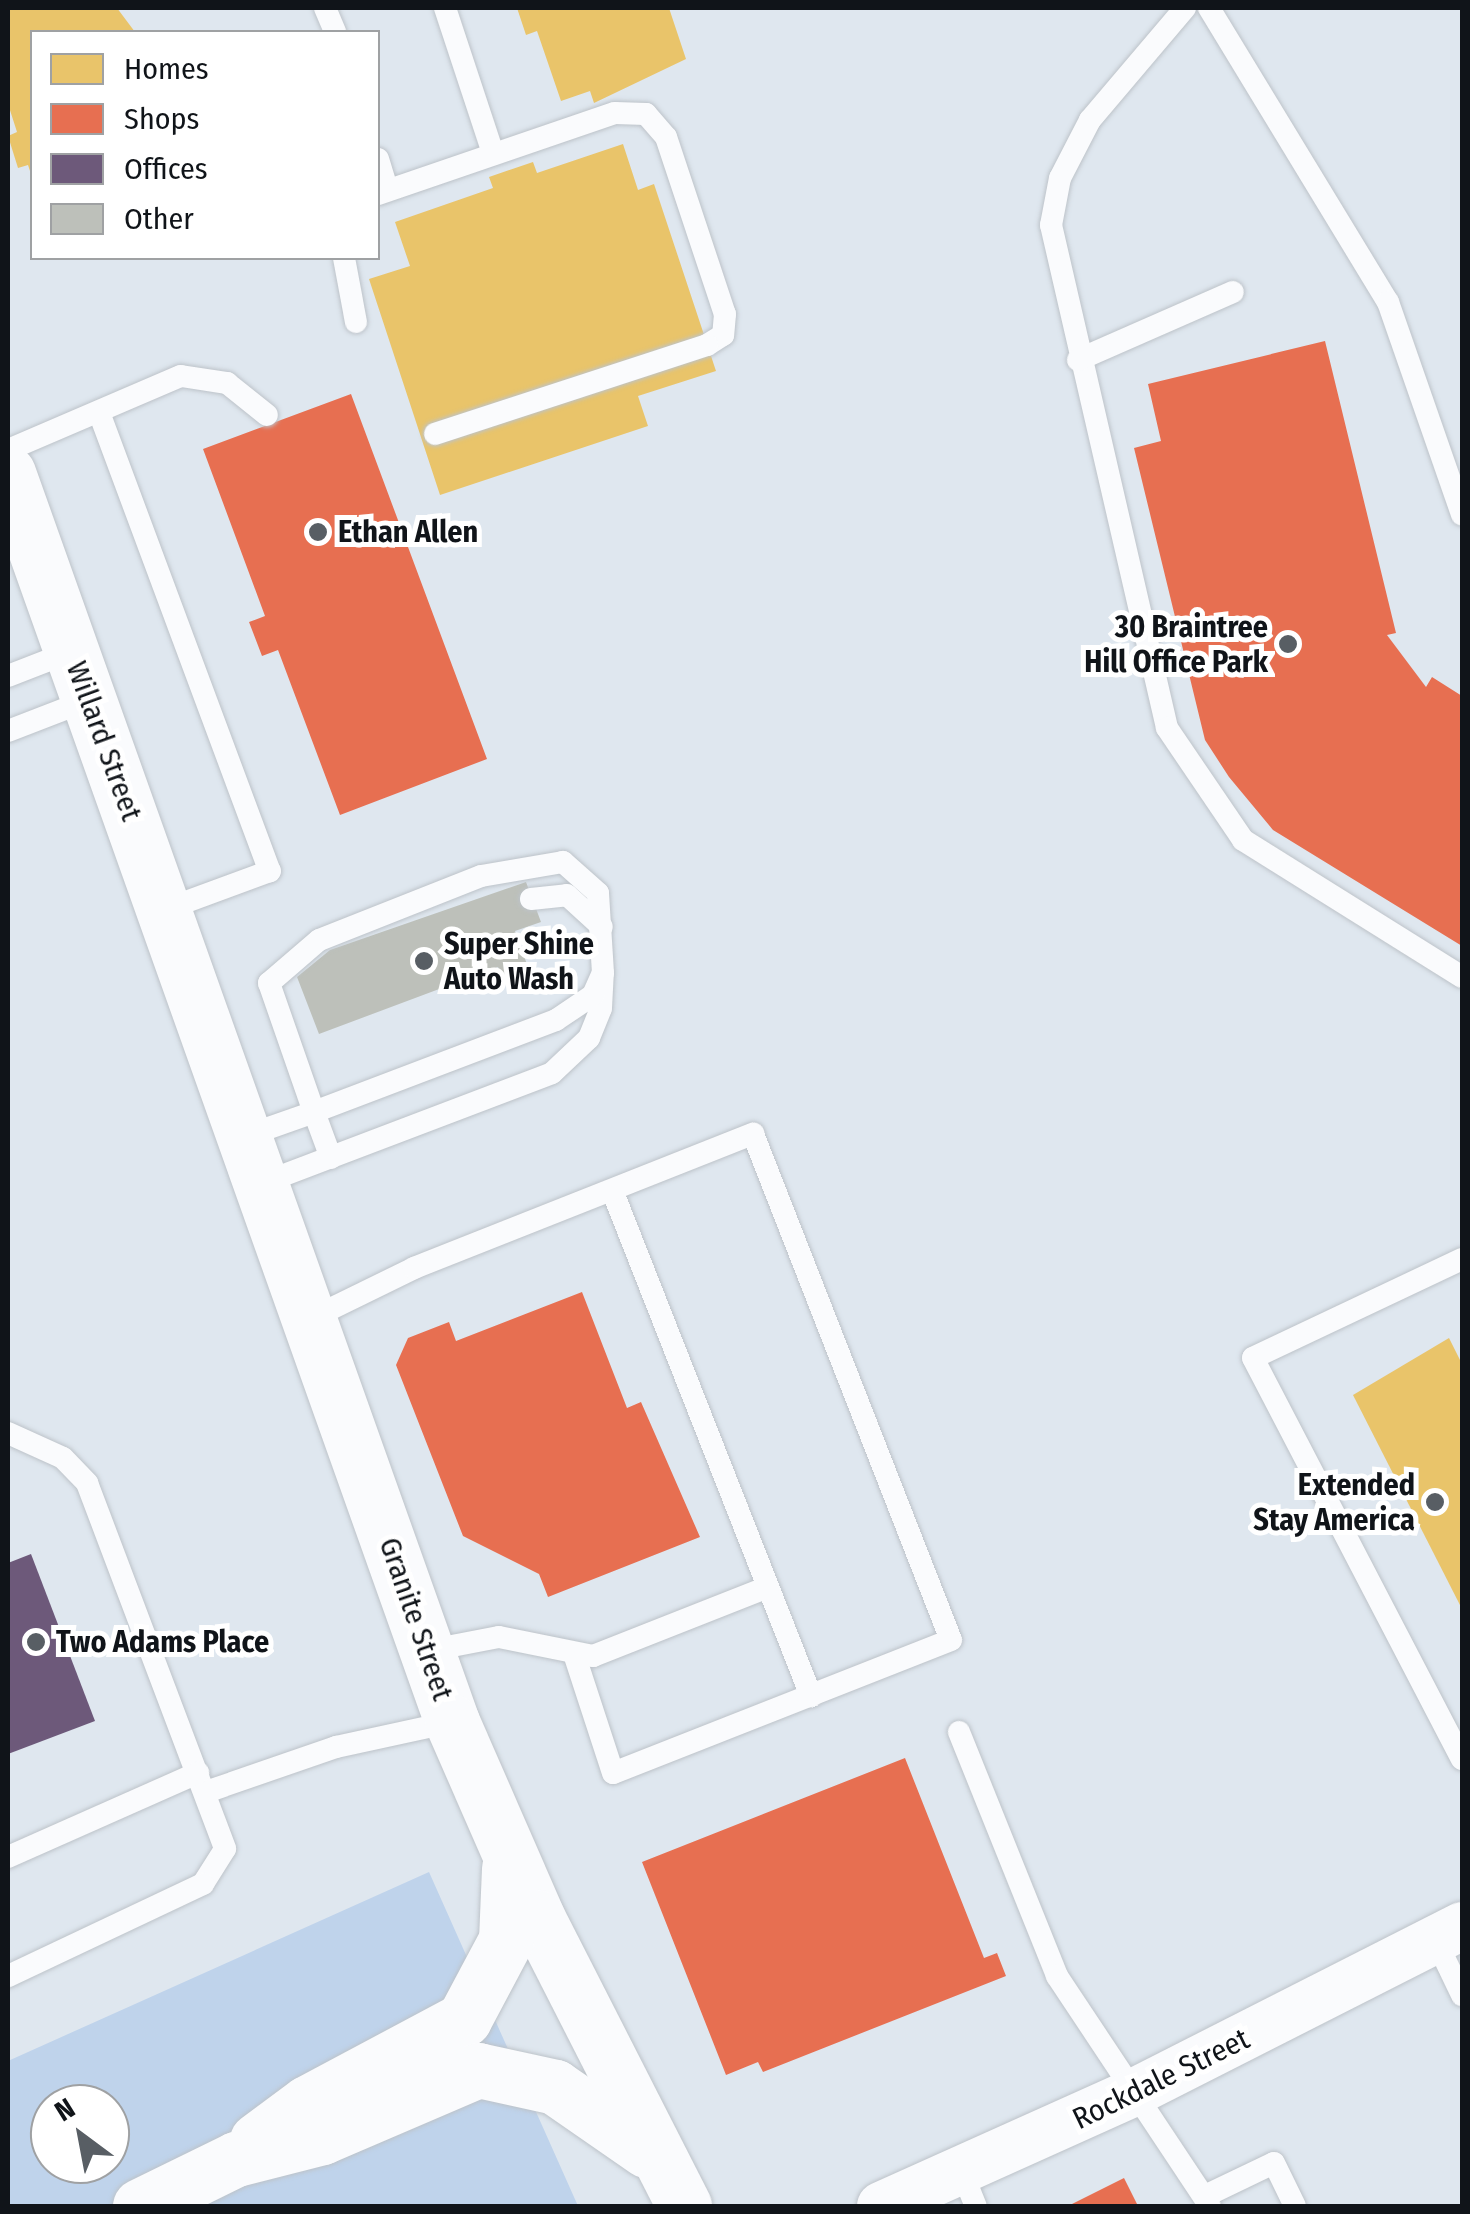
<!DOCTYPE html>
<style>
body{margin:0}
#map{position:relative;width:1470px;height:2214px;overflow:hidden;background:#dfe7ef;font-family:"Fira Sans Condensed",sans-serif}
div>[style]{position:absolute}
.green>*{inset:0;background:#bfd3eb}
.homes>*{inset:0;background:#e9c46a}
.shops>*{inset:0;background:#e76f51}
.offices>*{inset:0;background:#6d597a}
.building>*{inset:0;background:#bdc0ba}
.roads{filter:drop-shadow(0 0 2px #bdc3c9) drop-shadow(0 0 2px #bdc3c9)}
.lane>*{height:22px;margin:-11px;padding:0 11px;transform-origin:11px;border-radius:11px;background:#fafbfd}
.street>*{height:48px;margin:-24px;padding:0 24px;transform-origin:24px;border-radius:24px;background:#fafbfd}
.secondary>*{height:55px;margin:-27.5px;padding:0 27.5px;transform-origin:27.5px;border-radius:27.5px;background:#fafbfd}
.dots>*{width:28px;height:28px;translate:-50% -50%;box-sizing:border-box;border:5px solid #fff;border-radius:50%}
span{translate:-50% -50%;white-space:nowrap;text-align:center;line-height:1.15;-webkit-text-stroke:10px #fff;paint-order:stroke}
.poi-label{font-size:30px;color:#101419;font-weight:700}
.left{translate:0 -50%;text-align:left}
.right{translate:-100% -50%;text-align:right}
.street-label{font-size:30px;color:#101419}
.frame{position:absolute;inset:0;border:10px solid #101419;pointer-events:none}
.legend{position:absolute;left:30px;top:30px;width:350px;height:230px;box-sizing:border-box;background:#fff;border:2px solid #9fa1a3;margin:0;padding:12px 18px;list-style:none;font-size:30px;color:#101419}
.legend li{display:flex;align-items:center;gap:20px;height:50px}
.legend b{width:50px;border:2px solid #9fa1a3}
.north{position:absolute;left:30px;top:2084px;width:100px;height:100px;box-sizing:border-box;background:#fff;border:2px solid #9fa1a3;border-radius:50%;rotate:328deg;font-size:28px;font-weight:700;line-height:40px;text-align:center;color:#101419}
.north::after{content:'';display:block;margin:auto;width:35px;height:45px;background:#585e64;clip-path:polygon(50% 0,100% 100%,50% 72%,0 100%)}
</style>
<div id="map">
<div class="green">
<i style="clip-path:polygon(evenodd,429px 1872px,578px 2206px,8px 2206px,8px 2061px,429px 1872px,50px 2104px,110px 2104px,110px 2164px,50px 2164px,50px 2104px)"></i>
</div>
<div class="homes">
<i style="clip-path:polygon(8px 8px,117px 8px,135px 32px,32px 32px,32px 177px,28px 165px,18px 168px,8px 136px,17px 132px,8px 104px)"></i>
<i style="clip-path:polygon(517px 8px,669px 8px,686px 59px,594px 103px,590px 91px,561px 101px,537px 31px,526px 35px)"></i>
<i style="clip-path:polygon(623px 144px,638px 190px,654px 184px,716px 371px,638px 396px,648px 426px,440px 495px,369px 279px,410px 266px,395px 222px,493px 188px,489px 177px,533px 162px,537px 173px)"></i>
<i style="clip-path:polygon(1449px 1338px,1462px 1364px,1462px 1609px,1353px 1395px)"></i>
</div>
<div class="shops">
<i style="clip-path:polygon(1325px 341px,1396px 633px,1387px 635px,1426px 687px,1432px 677px,1462px 696px,1462px 946px,1273px 830px,1229px 777px,1205px 740px,1134px 448px,1161px 441px,1148px 384px)"></i>
<i style="clip-path:polygon(351px 394px,487px 759px,340px 815px,278px 650px,262px 656px,249px 622px,265px 616px,203px 449px)"></i>
<i style="clip-path:polygon(582px 1292px,627px 1408px,641px 1402px,700px 1537px,548px 1597px,539px 1574px,463px 1536px,396px 1365px,408px 1338px,449px 1322px,456px 1341px)"></i>
<i style="clip-path:polygon(905px 1758px,984px 1958px,997px 1953px,1006px 1976px,763px 2072px,758px 2062px,726px 2075px,642px 1862px)"></i>
<i style="clip-path:polygon(1124px 2178px,1138px 2206px,1068px 2206px)"></i>
</div>
<div class="offices">
<i style="clip-path:polygon(31px 1554px,95px 1721px,8px 1754px,8px 1563px)"></i>
</div>
<div class="building">
<i style="clip-path:polygon(526px 882px,541px 922px,515px 931px,528px 967px,502px 977px,498px 967px,319px 1034px,297px 977px,330px 950px)"></i>
</div>
<div class="roads">
<div class="lane">
<i style="left:325px;top:8px;width:26px;rotate:67deg"></i>
<i style="left:445px;top:8px;width:153px;rotate:71.7deg"></i>
<i style="left:1185px;top:8px;width:147px;rotate:130.3deg"></i>
<i style="left:1090px;top:120px;width:65px;rotate:117.3deg"></i>
<i style="left:1060px;top:178px;width:48px;rotate:100.8deg"></i>
<i style="left:1051px;top:225px;width:516px;rotate:77.01deg"></i>
<i style="left:1167px;top:728px;width:135px;rotate:55.8deg"></i>
<i style="left:1243px;top:840px;width:258px;rotate:32deg"></i>
<i style="left:1209px;top:8px;width:344px;rotate:58.7deg"></i>
<i style="left:1388px;top:302px;width:225px;rotate:70.8deg"></i>
<i style="left:378px;top:159px;width:31px;rotate:73deg"></i>
<i style="left:378px;top:194px;width:250px;rotate:-18.9deg"></i>
<i style="left:615px;top:113px;width:31px;rotate:2deg"></i>
<i style="left:646px;top:114px;width:30px;rotate:49deg"></i>
<i style="left:666px;top:137px;width:187px;rotate:71.6deg"></i>
<i style="left:725px;top:314px;width:21px;rotate:95deg"></i>
<i style="left:723px;top:335px;width:19px;rotate:148deg"></i>
<i style="left:707px;top:345px;width:286px;rotate:161.9deg"></i>
<i style="left:344px;top:258px;width:65px;rotate:79.4deg"></i>
<i style="left:1078px;top:360px;width:169px;rotate:-23.7deg"></i>
<i style="left:100px;top:415px;width:487px;rotate:69.6deg"></i>
<i style="left:270px;top:871px;width:113px;rotate:159.8deg"></i>
<i style="left:8px;top:450px;width:188px;rotate:-23.2deg"></i>
<i style="left:181px;top:376px;width:47px;rotate:8.7deg"></i>
<i style="left:227px;top:383px;width:51px;rotate:38.7deg"></i>
<i style="left:8px;top:676px;width:69px;rotate:-21.3deg"></i>
<i style="left:8px;top:731px;width:86px;rotate:-21.2deg"></i>
<i style="left:531px;top:899px;width:36px;rotate:-6deg"></i>
<i style="left:567px;top:895px;width:47px;rotate:42.4deg"></i>
<i style="left:246px;top:1136px;width:72px;rotate:-19.4deg"></i>
<i style="left:314px;top:1112px;width:49px;rotate:69.7deg"></i>
<i style="left:263px;top:1183px;width:309px;rotate:-20.8deg"></i>
<i style="left:552px;top:1073px;width:51px;rotate:-43.4deg"></i>
<i style="left:589px;top:1038px;width:32px;rotate:-68deg"></i>
<i style="left:601px;top:1008px;width:35px;rotate:-87deg"></i>
<i style="left:603px;top:973px;width:80px;rotate:-93.6deg"></i>
<i style="left:598px;top:893px;width:47px;rotate:-138.5deg"></i>
<i style="left:563px;top:862px;width:83px;rotate:170.3deg"></i>
<i style="left:481px;top:876px;width:174px;rotate:158.4deg"></i>
<i style="left:319px;top:940px;width:66px;rotate:139.3deg"></i>
<i style="left:269px;top:983px;width:137px;rotate:70.8deg"></i>
<i style="left:314px;top:1112px;width:259px;rotate:-20.8deg"></i>
<i style="left:556px;top:1020px;width:45px;rotate:-34deg"></i>
<i style="left:593px;top:995px;width:24px;rotate:-66deg"></i>
<i style="left:612px;top:1190px;width:544px;rotate:68.53deg"></i>
<i style="left:1462px;top:1259px;width:231px;rotate:154.7deg"></i>
<i style="left:1253px;top:1358px;width:452px;rotate:62.5deg"></i>
<i style="left:312px;top:1318px;width:114px;rotate:-26.1deg"></i>
<i style="left:414px;top:1268px;width:365px;rotate:-21.6deg"></i>
<i style="left:753px;top:1134px;width:543px;rotate:68.63deg"></i>
<i style="left:951px;top:1640px;width:363px;rotate:158.5deg"></i>
<i style="left:613px;top:1773px;width:122px;rotate:-108.1deg"></i>
<i style="left:8px;top:1433px;width:60px;rotate:24.4deg"></i>
<i style="left:63px;top:1458px;width:35px;rotate:46deg"></i>
<i style="left:87px;top:1483px;width:391px;rotate:69.3deg"></i>
<i style="left:225px;top:1849px;width:41px;rotate:122.2deg"></i>
<i style="left:203px;top:1884px;width:216px;rotate:154.7deg"></i>
<i style="left:426px;top:1651px;width:74px;rotate:-10.9deg"></i>
<i style="left:499px;top:1637px;width:96px;rotate:11.4deg"></i>
<i style="left:593px;top:1656px;width:188px;rotate:-21.5deg"></i>
<i style="left:959px;top:1732px;width:263px;rotate:68.1deg"></i>
<i style="left:1057px;top:1976px;width:276px;rotate:56.4deg"></i>
<i style="left:206px;top:1792px;width:138px;rotate:-19.1deg"></i>
<i style="left:336px;top:1747px;width:119px;rotate:-12.2deg"></i>
<i style="left:8px;top:1857px;width:208px;rotate:-23.9deg"></i>
<i style="left:1437px;top:1943px;width:58px;rotate:64.3deg"></i>
<i style="left:962px;top:2172px;width:37px;rotate:68deg"></i>
<i style="left:1205px;top:2196px;width:76px;rotate:-25.6deg"></i>
<i style="left:1274px;top:2163px;width:48px;rotate:64deg"></i>
</div>
<div class="street">
<i style="left:881px;top:2206px;width:276px;rotate:-24.2deg"></i>
<i style="left:1133px;top:2093px;width:369px;rotate:-26.9deg"></i>
</div>
<div class="secondary">
<i style="left:8px;top:473px;width:1326px;rotate:70.43deg"></i>
<i style="left:452px;top:1722px;width:213px;rotate:66.4deg"></i>
<i style="left:537px;top:1917px;width:324px;rotate:63deg"></i>
<i style="left:257px;top:2140px;width:62px;rotate:-36.5deg"></i>
<i style="left:307px;top:2103px;width:178px;rotate:-28.1deg"></i>
<i style="left:464px;top:2019px;width:89px;rotate:-62deg"></i>
<i style="left:506px;top:1940px;width:72px;rotate:-87.6deg"></i>
<i style="left:140px;top:2206px;width:107px;rotate:-26.1deg"></i>
<i style="left:236px;top:2159px;width:89px;rotate:-14.3deg"></i>
<i style="left:322px;top:2137px;width:170px;rotate:-23.2deg"></i>
<i style="left:478px;top:2070px;width:79px;rotate:12.4deg"></i>
<i style="left:555px;top:2087px;width:111px;rotate:34.7deg"></i>
</div>
</div>
<div class="dots">
<i style="left:318px;top:532px;background:#585e64"></i>
<i style="left:1288px;top:644px;background:#585e64"></i>
<i style="left:424px;top:961px;background:#585e64"></i>
<i style="left:1435px;top:1502px;background:#585e64"></i>
<i style="left:36px;top:1642px;background:#585e64"></i>
</div>
<div class="poi-label">
<span class="left" style="left:338px;top:532px">Ethan Allen</span>
<span class="right" style="left:1268px;top:644px">30 Braintree<br>Hill Office Park</span>
<span class="left" style="left:444px;top:961px">Super Shine<br>Auto Wash</span>
<span class="right" style="left:1415px;top:1502px">Extended<br>Stay America</span>
<span class="left" style="left:56px;top:1642px">Two Adams Place</span>
</div>
<div class="street-label">
<span style="left:104px;top:741px;rotate:70deg">Willard Street</span>
<span style="left:416px;top:1619px;rotate:71deg">Granite Street</span>
<span style="left:1161px;top:2079px;rotate:-26deg">Rockdale Street</span>
</div>
<div class="frame"></div>
<ul class="legend">
<li><b style="height:28px;background:#e9c46a"></b>Homes</li>
<li><b style="height:28px;background:#e76f51"></b>Shops</li>
<li><b style="height:28px;background:#6d597a"></b>Offices</li>
<li><b style="height:28px;background:#bdc0ba"></b>Other</li>
</ul>
<div class="north">N</div>
</div>
